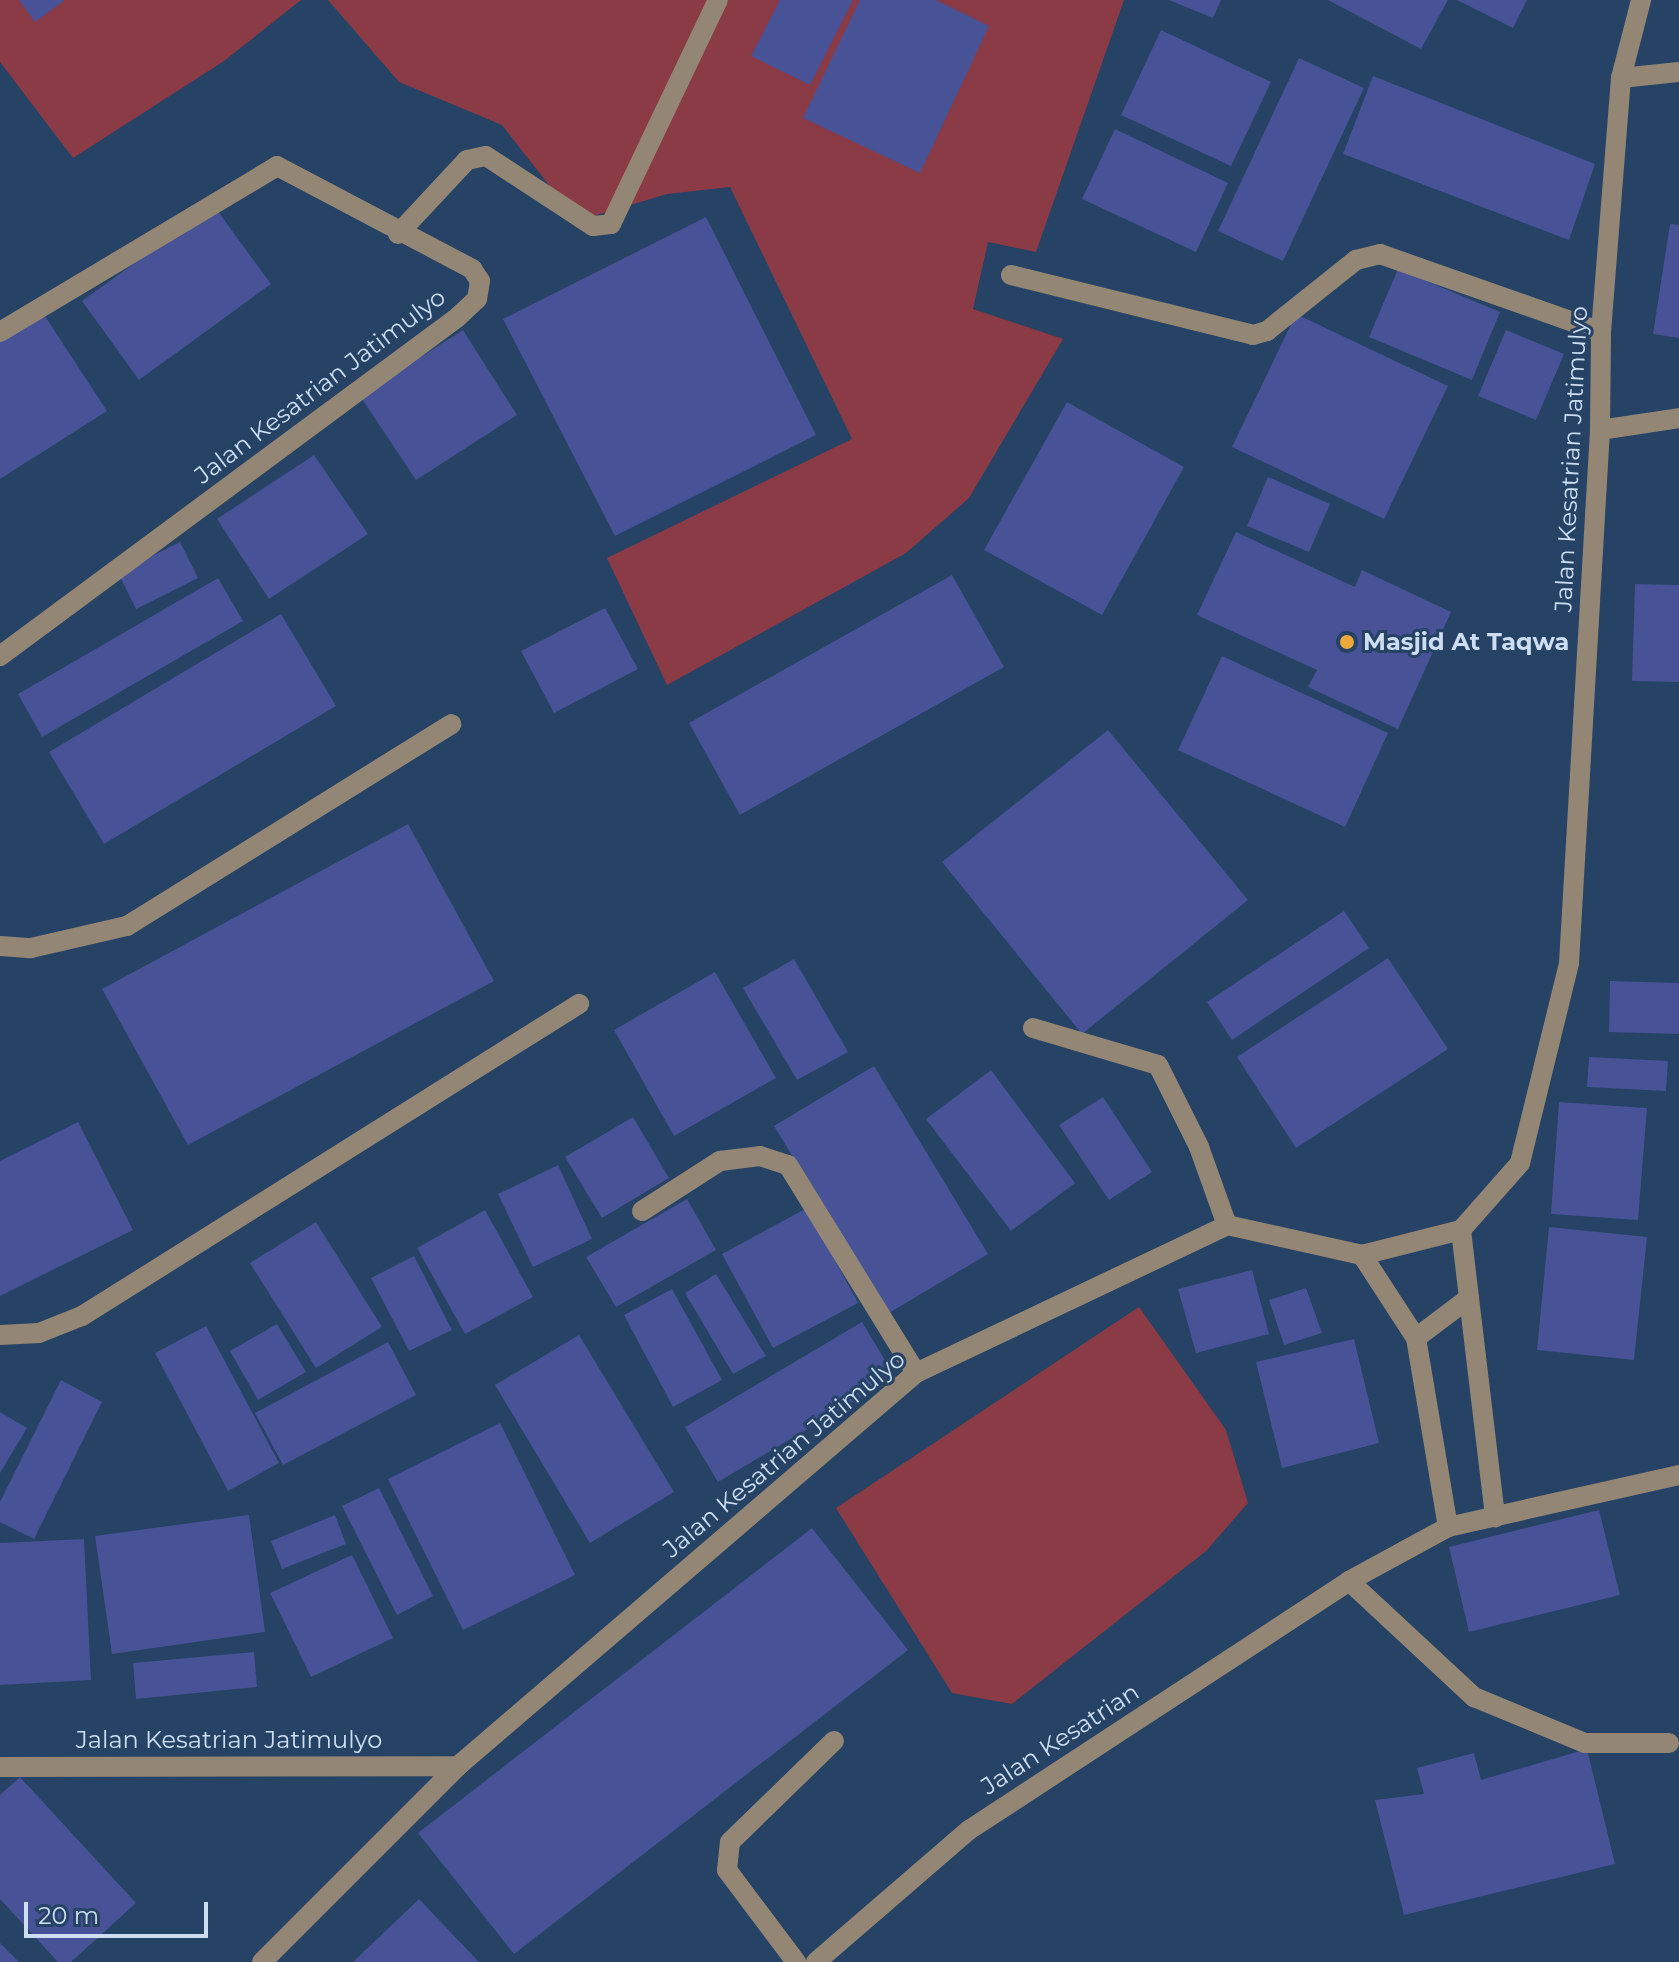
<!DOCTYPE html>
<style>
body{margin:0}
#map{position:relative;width:1679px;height:1962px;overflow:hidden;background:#264264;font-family:Montserrat,sans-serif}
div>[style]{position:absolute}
.green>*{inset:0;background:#8b3b46}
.building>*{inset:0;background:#475297}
.minor>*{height:20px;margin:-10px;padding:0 10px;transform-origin:10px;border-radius:10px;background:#948674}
.dots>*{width:22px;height:22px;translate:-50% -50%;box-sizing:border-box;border:4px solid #264264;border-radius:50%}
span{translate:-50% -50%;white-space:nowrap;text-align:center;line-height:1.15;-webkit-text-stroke:6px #264264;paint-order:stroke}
.street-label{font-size:24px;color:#cddef2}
.poi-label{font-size:24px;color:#cddef2;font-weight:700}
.left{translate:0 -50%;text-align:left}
.scale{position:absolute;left:24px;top:1902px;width:184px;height:36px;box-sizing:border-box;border:4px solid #cddef2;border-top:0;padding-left:10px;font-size:24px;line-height:28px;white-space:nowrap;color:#cddef2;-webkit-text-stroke:6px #264264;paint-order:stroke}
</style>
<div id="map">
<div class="green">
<i style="clip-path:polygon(0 0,301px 0,224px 61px,73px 158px,0 62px)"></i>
<i style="clip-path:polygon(328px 0,1124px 0,1036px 252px,988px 242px,973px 309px,1063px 339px,969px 498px,906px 553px,667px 685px,607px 558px,852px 439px,730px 187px,667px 194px,577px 221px,502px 125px,399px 82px)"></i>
<i style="clip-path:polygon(1139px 1307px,1226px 1430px,1248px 1503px,1206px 1551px,1012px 1704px,952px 1693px,836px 1508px)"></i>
</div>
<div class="building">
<i style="clip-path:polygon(19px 0,65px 0,35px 22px)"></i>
<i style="clip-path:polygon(780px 0,853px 0,810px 85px,751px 56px)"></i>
<i style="clip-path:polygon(860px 0,936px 0,989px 26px,920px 173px,803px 118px)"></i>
<i style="clip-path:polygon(1169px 0,1221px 0,1213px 18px)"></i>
<i style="clip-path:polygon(1328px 0,1448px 0,1421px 49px)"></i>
<i style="clip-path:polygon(1457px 0,1527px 0,1513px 28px)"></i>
<i style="clip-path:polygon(1161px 30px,1271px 82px,1231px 166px,1121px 115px)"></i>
<i style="clip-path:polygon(1299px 58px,1364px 88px,1283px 261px,1218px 231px)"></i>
<i style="clip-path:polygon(1373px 76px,1595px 164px,1569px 240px,1343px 154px)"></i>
<i style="clip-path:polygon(1115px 129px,1228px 183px,1196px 252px,1082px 199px)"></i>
<i style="clip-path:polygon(214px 206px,271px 284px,139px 380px,82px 301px)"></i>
<i style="clip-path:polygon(706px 217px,816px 435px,615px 536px,503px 319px)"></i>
<i style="clip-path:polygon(1670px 224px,1679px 225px,1679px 338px,1653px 334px)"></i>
<i style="clip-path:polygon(1398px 269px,1500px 312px,1472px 380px,1369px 337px)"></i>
<i style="clip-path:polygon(41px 310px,107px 411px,0 479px,0 336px)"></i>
<i style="clip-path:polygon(1296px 314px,1448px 386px,1384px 519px,1232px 447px)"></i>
<i style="clip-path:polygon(463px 330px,517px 415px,416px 480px,360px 396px)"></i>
<i style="clip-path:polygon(1506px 330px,1564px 354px,1536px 420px,1478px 396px)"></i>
<i style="clip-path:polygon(1067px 402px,1184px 467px,1102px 615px,984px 550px)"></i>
<i style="clip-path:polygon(314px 455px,368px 534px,269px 599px,217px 519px)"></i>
<i style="clip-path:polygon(1268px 477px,1330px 504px,1309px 552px,1247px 526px)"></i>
<i style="clip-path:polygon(1236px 532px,1355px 587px,1362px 570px,1451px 612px,1398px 729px,1308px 687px,1317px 670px,1197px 615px)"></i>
<i style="clip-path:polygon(180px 542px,198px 578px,136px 609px,118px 573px)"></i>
<i style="clip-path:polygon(952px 575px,1004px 667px,740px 815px,689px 723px)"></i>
<i style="clip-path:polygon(218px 578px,243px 621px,42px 737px,18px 694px)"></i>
<i style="clip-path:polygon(1635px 584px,1679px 585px,1679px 682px,1632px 681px)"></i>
<i style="clip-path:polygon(605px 608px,638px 669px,554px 713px,521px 651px)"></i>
<i style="clip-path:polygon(281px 614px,336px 706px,104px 844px,49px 752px)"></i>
<i style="clip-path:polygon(1222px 656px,1388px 733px,1345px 827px,1178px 750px)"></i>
<i style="clip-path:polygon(1108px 730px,1248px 900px,1082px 1034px,942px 862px)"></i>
<i style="clip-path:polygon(408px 824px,494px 981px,188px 1145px,102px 989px)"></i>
<i style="clip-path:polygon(1344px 911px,1369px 948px,1232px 1040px,1207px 1002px)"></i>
<i style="clip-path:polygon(1388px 958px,1448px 1049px,1296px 1148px,1237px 1057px)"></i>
<i style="clip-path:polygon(794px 959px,848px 1052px,797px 1080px,743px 988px)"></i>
<i style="clip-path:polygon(715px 972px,776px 1078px,674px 1136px,614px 1030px)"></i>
<i style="clip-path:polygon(1610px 981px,1679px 983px,1679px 1034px,1609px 1032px)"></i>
<i style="clip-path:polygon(1589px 1057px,1668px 1061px,1666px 1091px,1587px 1087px)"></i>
<i style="clip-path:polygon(874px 1066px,988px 1254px,889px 1313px,774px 1126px)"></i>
<i style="clip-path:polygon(991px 1070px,1075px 1183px,1011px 1231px,926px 1119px)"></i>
<i style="clip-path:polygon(1103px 1097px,1152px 1172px,1109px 1200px,1059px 1125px)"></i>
<i style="clip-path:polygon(1559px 1102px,1647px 1108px,1638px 1220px,1551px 1214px)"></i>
<i style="clip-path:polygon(633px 1117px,669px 1178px,602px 1218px,565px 1157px)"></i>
<i style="clip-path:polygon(78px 1122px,133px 1230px,0 1296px,0 1161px)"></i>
<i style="clip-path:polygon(558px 1165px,592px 1239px,533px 1267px,498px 1194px)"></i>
<i style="clip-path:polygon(687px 1199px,716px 1250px,616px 1307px,586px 1257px)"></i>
<i style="clip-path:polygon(807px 1208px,858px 1303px,773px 1348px,722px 1254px)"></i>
<i style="clip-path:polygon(485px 1210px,533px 1297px,465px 1334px,417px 1248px)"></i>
<i style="clip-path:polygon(316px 1222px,382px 1327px,316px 1368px,250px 1263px)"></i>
<i style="clip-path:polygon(1549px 1227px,1647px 1237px,1634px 1360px,1537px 1350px)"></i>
<i style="clip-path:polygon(414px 1256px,452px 1330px,409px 1351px,371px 1278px)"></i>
<i style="clip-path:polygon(1252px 1270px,1269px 1334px,1196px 1353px,1178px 1289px)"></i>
<i style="clip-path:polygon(716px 1274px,766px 1356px,733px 1374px,685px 1293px)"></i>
<i style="clip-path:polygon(1306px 1288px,1322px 1333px,1284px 1345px,1269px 1300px)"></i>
<i style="clip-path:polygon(672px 1289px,722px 1380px,673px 1407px,624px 1315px)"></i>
<i style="clip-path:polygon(862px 1322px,895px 1377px,718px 1482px,685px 1427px)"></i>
<i style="clip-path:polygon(277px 1324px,306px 1372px,258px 1400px,230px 1351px)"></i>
<i style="clip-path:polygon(206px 1326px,279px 1463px,228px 1491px,155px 1353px)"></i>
<i style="clip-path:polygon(579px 1335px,674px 1492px,590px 1543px,495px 1385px)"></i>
<i style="clip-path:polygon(1354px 1339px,1379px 1443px,1282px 1468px,1256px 1362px)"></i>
<i style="clip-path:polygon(388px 1342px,416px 1395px,283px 1465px,255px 1413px)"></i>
<i style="clip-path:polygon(61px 1380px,102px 1402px,34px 1539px,0 1522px,0 1502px)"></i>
<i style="clip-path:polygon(0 1412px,27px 1428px,0 1473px)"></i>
<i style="clip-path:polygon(500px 1423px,575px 1575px,463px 1630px,388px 1479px)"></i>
<i style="clip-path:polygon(379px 1488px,433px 1596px,397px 1615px,342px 1506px)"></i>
<i style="clip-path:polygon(1599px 1510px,1620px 1595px,1469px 1632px,1449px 1547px)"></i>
<i style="clip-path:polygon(249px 1515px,265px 1632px,112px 1654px,95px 1536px)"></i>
<i style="clip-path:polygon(335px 1515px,346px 1544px,282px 1569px,271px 1541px)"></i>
<i style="clip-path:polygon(812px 1528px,908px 1650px,514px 1954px,418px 1833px)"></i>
<i style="clip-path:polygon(84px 1539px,91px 1680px,0 1685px,0 1543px)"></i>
<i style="clip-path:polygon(352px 1555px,393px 1638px,311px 1677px,270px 1593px)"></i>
<i style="clip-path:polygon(254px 1652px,257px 1687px,136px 1699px,133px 1663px)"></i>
<i style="clip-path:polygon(1587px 1749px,1615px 1864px,1404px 1915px,1375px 1800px,1424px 1794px,1417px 1768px,1474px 1753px,1481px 1780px)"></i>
<i style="clip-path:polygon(20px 1777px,136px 1903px,71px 1962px,58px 1962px,0 1899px,0 1795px)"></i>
<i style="clip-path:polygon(419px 1899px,479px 1962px,353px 1962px)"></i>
<i style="clip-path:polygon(0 1943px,19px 1962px,0 1962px)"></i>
</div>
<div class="minor">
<i style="left:1621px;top:78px;width:58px;rotate:-5.9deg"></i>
<i style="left:398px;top:234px;width:101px;rotate:-47deg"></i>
<i style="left:467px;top:160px;width:19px;rotate:-12deg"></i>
<i style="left:486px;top:156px;width:128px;rotate:33.2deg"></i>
<i style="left:593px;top:226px;width:18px;rotate:-6deg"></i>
<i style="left:611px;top:224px;width:248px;rotate:-64.5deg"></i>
<i style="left:1011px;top:275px;width:249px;rotate:13.9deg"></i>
<i style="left:1253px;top:335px;width:15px;rotate:-16deg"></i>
<i style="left:1267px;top:331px;width:114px;rotate:-38.6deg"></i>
<i style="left:1356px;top:260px;width:25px;rotate:-14deg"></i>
<i style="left:1380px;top:254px;width:234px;rotate:19.4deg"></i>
<i style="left:0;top:332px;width:323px;rotate:-30.9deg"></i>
<i style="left:277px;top:166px;width:221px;rotate:27.8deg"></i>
<i style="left:472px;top:269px;width:14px;rotate:56deg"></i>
<i style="left:480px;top:281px;width:18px;rotate:99deg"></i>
<i style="left:477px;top:299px;width:26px;rotate:137deg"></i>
<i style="left:458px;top:317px;width:570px;rotate:143.49deg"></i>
<i style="left:1600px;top:430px;width:80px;rotate:-8.6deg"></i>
<i style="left:0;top:946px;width:31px;rotate:4deg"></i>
<i style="left:31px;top:948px;width:98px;rotate:-12.9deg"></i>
<i style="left:127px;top:926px;width:382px;rotate:-31.9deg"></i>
<i style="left:1033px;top:1028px;width:130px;rotate:16.5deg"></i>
<i style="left:1158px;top:1065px;width:92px;rotate:63.4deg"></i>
<i style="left:1199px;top:1147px;width:83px;rotate:70.3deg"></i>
<i style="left:642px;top:1211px;width:93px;rotate:-32.7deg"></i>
<i style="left:720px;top:1161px;width:40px;rotate:-7.1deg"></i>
<i style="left:760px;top:1156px;width:29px;rotate:18deg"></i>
<i style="left:788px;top:1165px;width:244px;rotate:58.4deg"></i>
<i style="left:1461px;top:1230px;width:89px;rotate:-48.6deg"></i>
<i style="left:1520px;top:1163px;width:206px;rotate:-76.2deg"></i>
<i style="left:1569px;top:963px;width:534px;rotate:-86.67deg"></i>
<i style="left:1600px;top:430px;width:98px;rotate:-89.4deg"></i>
<i style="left:1601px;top:332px;width:255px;rotate:-85.5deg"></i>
<i style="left:1621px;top:78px;width:81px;rotate:-75.6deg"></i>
<i style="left:1362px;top:1255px;width:99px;rotate:57deg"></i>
<i style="left:1469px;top:1298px;width:221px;rotate:83.2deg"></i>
<i style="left:0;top:1335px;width:39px;rotate:-3deg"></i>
<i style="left:39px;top:1333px;width:46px;rotate:-21.6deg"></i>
<i style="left:82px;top:1316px;width:587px;rotate:-32.12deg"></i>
<i style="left:1349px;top:1581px;width:171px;rotate:42.9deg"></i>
<i style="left:1474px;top:1697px;width:120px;rotate:22.5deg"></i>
<i style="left:1585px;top:1743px;width:84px"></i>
<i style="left:0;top:1767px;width:458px;rotate:-0.1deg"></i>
<i style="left:262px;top:1962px;width:277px;rotate:-45deg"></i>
<i style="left:458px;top:1766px;width:604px;rotate:-40.63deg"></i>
<i style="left:916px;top:1373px;width:344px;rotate:-25.4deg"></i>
<i style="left:1227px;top:1225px;width:138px;rotate:12.5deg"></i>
<i style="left:1362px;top:1255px;width:102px;rotate:-14.2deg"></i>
<i style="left:1461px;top:1230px;width:68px;rotate:83.3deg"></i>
<i style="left:1469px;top:1298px;width:66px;rotate:143deg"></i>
<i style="left:1416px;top:1338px;width:192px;rotate:80.4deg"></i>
<i style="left:796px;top:1962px;width:115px;rotate:-126.9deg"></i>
<i style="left:727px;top:1870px;width:28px;rotate:-84deg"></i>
<i style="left:730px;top:1842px;width:145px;rotate:-44.2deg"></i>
<i style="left:816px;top:1962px;width:202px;rotate:-40.8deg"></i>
<i style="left:969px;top:1830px;width:454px;rotate:-33.2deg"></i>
<i style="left:1349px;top:1581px;width:113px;rotate:-28.6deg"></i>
<i style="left:1448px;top:1527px;width:237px;rotate:-12.7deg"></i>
</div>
<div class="dots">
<i style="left:1347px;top:642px;background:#eda83c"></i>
</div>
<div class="street-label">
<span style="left:320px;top:386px;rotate:-37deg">Jalan Kesatrian Jatimulyo</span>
<span style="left:1571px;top:459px;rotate:-87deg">Jalan Kesatrian Jatimulyo</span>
<span style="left:784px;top:1454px;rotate:-40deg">Jalan Kesatrian Jatimulyo</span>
<span style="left:1060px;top:1739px;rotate:-33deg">Jalan Kesatrian</span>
<span style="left:229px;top:1740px">Jalan Kesatrian Jatimulyo</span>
</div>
<div class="poi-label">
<span class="left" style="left:1363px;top:642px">Masjid At Taqwa</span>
</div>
<div class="scale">20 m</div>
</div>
